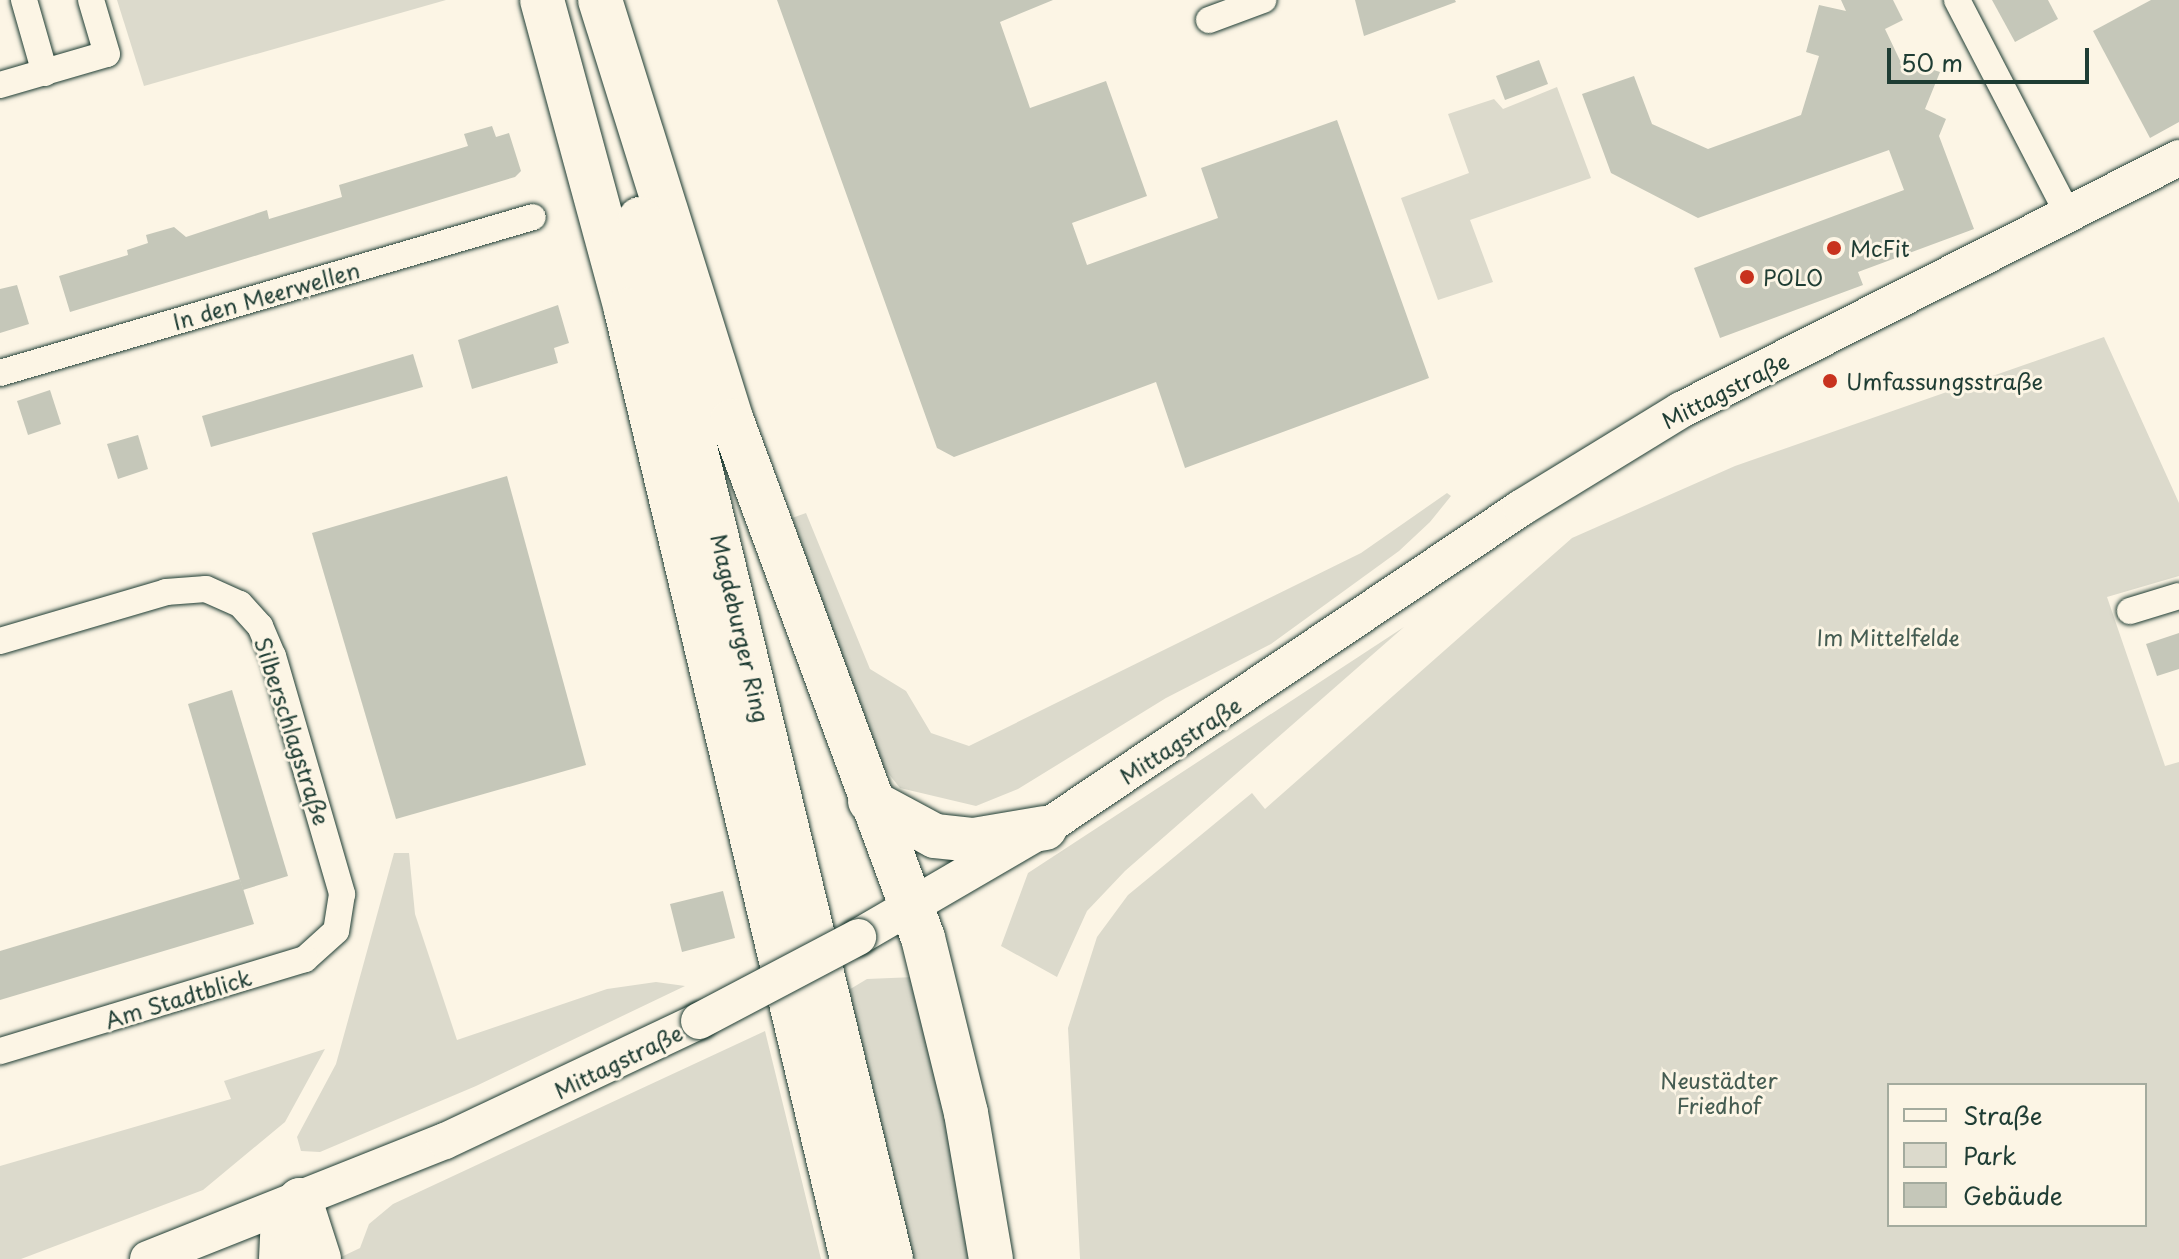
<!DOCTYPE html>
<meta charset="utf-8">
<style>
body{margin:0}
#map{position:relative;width:2179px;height:1259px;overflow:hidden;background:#fcf5e5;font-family:"Playpen Sans",sans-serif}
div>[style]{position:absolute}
.green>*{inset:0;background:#dcdacc}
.building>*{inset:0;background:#c5c7b9}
.roads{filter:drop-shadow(0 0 2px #1f3d34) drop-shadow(0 0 2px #1f3d34)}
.street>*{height:26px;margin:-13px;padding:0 13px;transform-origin:13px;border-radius:13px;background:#fcf5e5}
.secondary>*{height:36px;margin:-18px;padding:0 18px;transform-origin:18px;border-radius:18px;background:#fcf5e5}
.highway>*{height:44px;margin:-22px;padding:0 22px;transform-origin:22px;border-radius:22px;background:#fcf5e5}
.bridges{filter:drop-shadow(0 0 2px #1f3d34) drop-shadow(0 0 2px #1f3d34)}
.secondary-bridge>*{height:36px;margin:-18px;padding:0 18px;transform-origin:18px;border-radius:18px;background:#fcf5e5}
.dots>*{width:22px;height:22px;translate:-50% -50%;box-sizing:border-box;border:4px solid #fcf5e5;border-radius:50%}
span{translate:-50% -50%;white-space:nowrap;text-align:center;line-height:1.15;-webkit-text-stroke:6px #fcf5e5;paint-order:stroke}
.poi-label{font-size:22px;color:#1f3d34}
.left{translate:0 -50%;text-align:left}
.street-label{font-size:22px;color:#1f3d34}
.park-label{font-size:22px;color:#455c52}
.legend{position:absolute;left:1887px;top:1083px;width:260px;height:144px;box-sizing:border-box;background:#fcf5e5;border:2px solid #a4ab9e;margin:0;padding:10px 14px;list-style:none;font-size:24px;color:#1f3d34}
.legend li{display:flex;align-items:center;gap:16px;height:40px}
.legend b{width:40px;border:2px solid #a4ab9e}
.scale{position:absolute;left:1887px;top:48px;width:202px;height:36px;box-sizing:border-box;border:4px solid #1f3d34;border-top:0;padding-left:10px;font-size:24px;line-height:28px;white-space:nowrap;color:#1f3d34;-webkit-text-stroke:6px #fcf5e5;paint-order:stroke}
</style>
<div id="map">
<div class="green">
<i style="clip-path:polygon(117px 0,446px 0,144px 86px)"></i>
<i style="clip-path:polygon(1557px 87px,1591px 178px,1470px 220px,1493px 282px,1438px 300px,1401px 198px,1469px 173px,1448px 114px,1494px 99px,1503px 109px)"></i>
<i style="clip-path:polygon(evenodd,2104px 337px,2179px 503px,2179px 576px,2107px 597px,2165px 766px,2179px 762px,2179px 1259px,1080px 1259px,1068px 1028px,1097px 937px,1128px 895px,1252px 793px,1265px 809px,1572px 538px,1735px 466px,2104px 337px,1889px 1085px,2145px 1085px,2145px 1225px,1889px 1225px,1889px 1085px)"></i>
<i style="clip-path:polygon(1447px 493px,1451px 496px,1430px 522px,1399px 551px,1271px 644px,1166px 698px,1018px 789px,976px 806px,900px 788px,876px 758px,792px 518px,806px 513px,870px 669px,906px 691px,931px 733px,969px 746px,1361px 553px)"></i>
<i style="clip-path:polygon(1404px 627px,1125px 871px,1087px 911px,1057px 977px,1001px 946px,1028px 873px)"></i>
<i style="clip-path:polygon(394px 853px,409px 853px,415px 914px,457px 1040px,607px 989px,656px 982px,685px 986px,476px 1086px,320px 1152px,301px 1151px,297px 1137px,336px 1064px)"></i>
<i style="clip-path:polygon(915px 977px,974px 1259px,909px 1259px,847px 991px,867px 979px)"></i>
<i style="clip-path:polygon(765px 1031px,821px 1259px,337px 1259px,360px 1248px,369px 1224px,393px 1204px)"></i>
<i style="clip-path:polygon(325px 1049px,285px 1122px,203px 1190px,21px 1259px,0 1259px,0 1166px,231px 1099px,224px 1081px)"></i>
</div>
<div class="building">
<i style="clip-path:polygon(777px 0,1053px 0,1000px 22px,1030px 108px,1106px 81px,1147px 196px,1072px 223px,1087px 265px,1218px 218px,1201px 168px,1337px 120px,1429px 378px,1185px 468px,1156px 382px,954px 457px,937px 448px)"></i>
<i style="clip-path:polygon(1355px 0,1455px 0,1456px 2px,1364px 36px)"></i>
<i style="clip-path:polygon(1841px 0,1893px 0,1903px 20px,1885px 29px,1905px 71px,1918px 65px,1940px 72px,1925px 109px,1946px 119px,1939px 136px,1974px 229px,1858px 272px,1863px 285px,1720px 338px,1694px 268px,1904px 190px,1889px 150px,1698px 218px,1611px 173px,1582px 94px,1634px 76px,1652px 124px,1708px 149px,1801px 115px,1819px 56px,1806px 52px,1819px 5px,1846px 11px)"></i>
<i style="clip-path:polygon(1992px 0,2048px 0,2058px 19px,2015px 42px)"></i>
<i style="clip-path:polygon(2151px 0,2179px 0,2179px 122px,2150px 138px,2093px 31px)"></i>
<i style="clip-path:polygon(1539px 60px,1548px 84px,1505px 100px,1496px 76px)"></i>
<i style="clip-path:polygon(492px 126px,496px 137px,509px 133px,521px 171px,515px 177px,70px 312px,59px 276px,128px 255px,127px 250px,148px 243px,146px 235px,174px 227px,186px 237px,267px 210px,269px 219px,342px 197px,339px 185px,468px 146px,464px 134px)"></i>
<i style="clip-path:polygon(17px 285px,29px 324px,0 333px,0 289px)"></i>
<i style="clip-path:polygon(558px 305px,569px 343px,554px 348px,558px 363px,472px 389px,458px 340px)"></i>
<i style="clip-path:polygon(413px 354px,423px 387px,211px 447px,202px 416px)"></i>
<i style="clip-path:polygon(50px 390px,61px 424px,28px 435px,17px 401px)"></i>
<i style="clip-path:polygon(138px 435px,148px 469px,118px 479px,107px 444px)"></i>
<i style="clip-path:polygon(507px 476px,586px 765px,396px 819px,312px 533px)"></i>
<i style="clip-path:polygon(2179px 633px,2179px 669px,2157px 676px,2146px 644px)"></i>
<i style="clip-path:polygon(232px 690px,288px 876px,243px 890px,188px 704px)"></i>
<i style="clip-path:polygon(240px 879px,254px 924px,0 1000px,0 951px)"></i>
<i style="clip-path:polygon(723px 891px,735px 938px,682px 952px,670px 904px)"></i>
</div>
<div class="roads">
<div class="street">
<i style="left:24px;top:0;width:76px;rotate:74deg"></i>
<i style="left:1957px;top:0;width:241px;rotate:62.6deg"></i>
<i style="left:1209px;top:20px;width:58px;rotate:-20.3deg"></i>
<i style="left:0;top:85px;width:111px;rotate:-16.2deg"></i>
<i style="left:107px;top:54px;width:56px;rotate:-106.5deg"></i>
<i style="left:0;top:373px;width:555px;rotate:-16.31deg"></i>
<i style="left:2130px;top:611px;width:51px;rotate:-17deg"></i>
<i style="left:0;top:641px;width:173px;rotate:-16.4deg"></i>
<i style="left:166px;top:592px;width:40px;rotate:-4.3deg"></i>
<i style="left:206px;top:589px;width:37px;rotate:24deg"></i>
<i style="left:240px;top:604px;width:30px;rotate:48deg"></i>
<i style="left:260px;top:626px;width:33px;rotate:67deg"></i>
<i style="left:273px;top:656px;width:248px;rotate:73.8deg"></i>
<i style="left:342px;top:894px;width:37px;rotate:99deg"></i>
<i style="left:336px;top:931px;width:42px;rotate:137.9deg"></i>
<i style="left:305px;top:959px;width:319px;rotate:163.2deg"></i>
</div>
<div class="secondary">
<i style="left:858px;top:937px;width:216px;rotate:-30.2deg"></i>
<i style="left:1045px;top:828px;width:574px;rotate:-33.91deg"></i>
<i style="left:1521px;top:508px;width:188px;rotate:-31.5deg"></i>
<i style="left:1681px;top:410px;width:558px;rotate:-26.84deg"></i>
<i style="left:148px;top:1259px;width:320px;rotate:-21.7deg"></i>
<i style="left:445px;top:1141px;width:281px;rotate:-25.3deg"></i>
</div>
<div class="highway">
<i style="left:542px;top:0;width:321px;rotate:74.8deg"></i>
<i style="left:626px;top:310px;width:976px;rotate:76.6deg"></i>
<i style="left:600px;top:0;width:441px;rotate:72.6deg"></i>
<i style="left:732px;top:421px;width:551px;rotate:69.72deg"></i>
<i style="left:923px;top:938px;width:180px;rotate:76.2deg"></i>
<i style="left:966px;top:1113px;width:148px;rotate:80.3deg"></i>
<i style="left:640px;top:219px;width:1070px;rotate:76.43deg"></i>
<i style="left:870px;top:801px;width:74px;rotate:28.3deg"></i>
<i style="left:935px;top:836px;width:39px;rotate:6deg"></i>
<i style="left:974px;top:840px;width:72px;rotate:-9.6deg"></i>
<i style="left:281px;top:1259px;width:42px;rotate:-87.3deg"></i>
<i style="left:283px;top:1217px;width:24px;rotate:-45deg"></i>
<i style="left:300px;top:1200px;width:62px;rotate:72.1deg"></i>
</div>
</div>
<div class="bridges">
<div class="secondary-bridge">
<i style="left:699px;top:1021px;width:180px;rotate:-27.8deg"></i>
</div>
</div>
<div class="dots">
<i style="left:1834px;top:248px;background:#c8321e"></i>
<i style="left:1747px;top:277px;background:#c8321e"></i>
<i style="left:1830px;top:381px;background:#c8321e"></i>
</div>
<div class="poi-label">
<span class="left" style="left:1850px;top:248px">McFit</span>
<span class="left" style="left:1763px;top:277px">POLO</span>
<span class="left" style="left:1846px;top:381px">Umfassungsstraße</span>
</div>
<div class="street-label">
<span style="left:266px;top:295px;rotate:-16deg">In den Meerwellen</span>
<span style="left:1725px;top:390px;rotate:-27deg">Mittagstraße</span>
<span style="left:741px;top:628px;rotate:77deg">Magdeburger Ring</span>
<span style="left:293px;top:731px;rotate:72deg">Silberschlagstraße</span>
<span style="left:1180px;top:740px;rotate:-33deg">Mittagstraße</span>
<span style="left:178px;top:998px;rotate:-17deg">Am Stadtblick</span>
<span style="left:618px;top:1061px;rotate:-26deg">Mittagstraße</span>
</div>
<div class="park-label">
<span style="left:1888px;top:637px">Im Mittelfelde</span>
<span style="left:1719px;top:1092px">Neustädter<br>Friedhof</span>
</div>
<ul class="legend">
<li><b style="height:10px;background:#fcf5e5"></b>Straße</li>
<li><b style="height:22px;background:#dcdacc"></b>Park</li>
<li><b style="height:22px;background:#c5c7b9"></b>Gebäude</li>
</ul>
<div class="scale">50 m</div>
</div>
